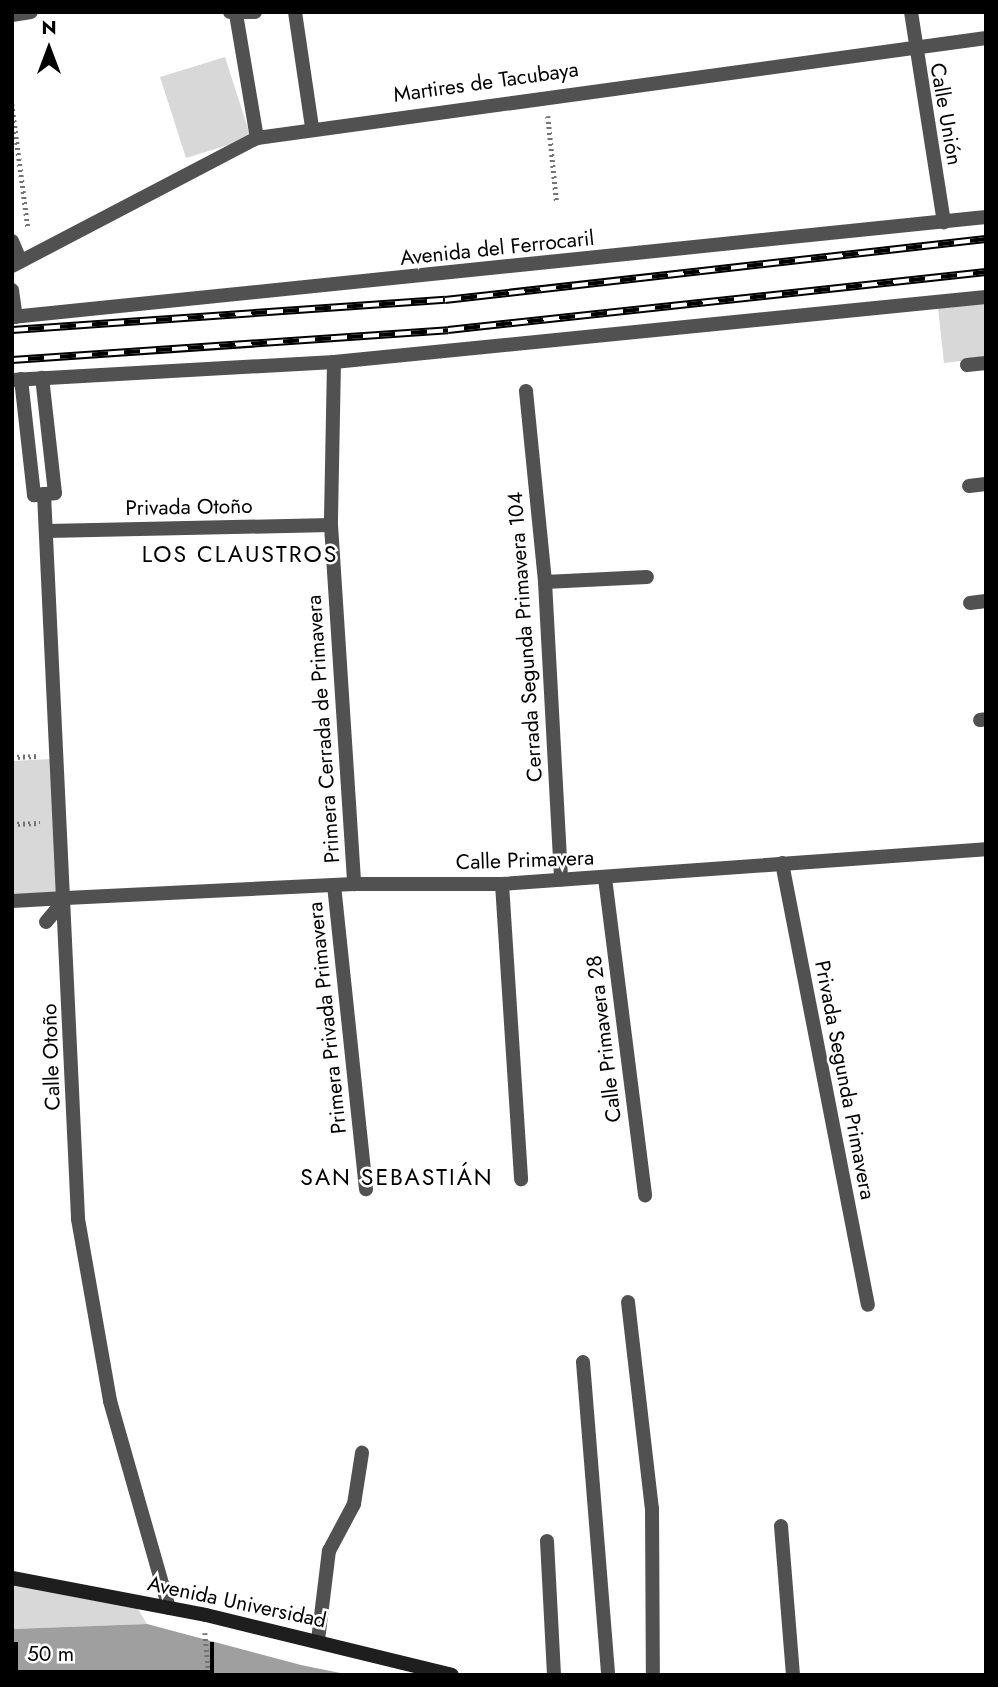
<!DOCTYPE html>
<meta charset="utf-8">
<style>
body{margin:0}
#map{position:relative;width:998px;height:1687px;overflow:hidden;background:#fff;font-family:Jost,sans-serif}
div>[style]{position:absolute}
.green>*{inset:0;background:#d8d8d8}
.water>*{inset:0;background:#9f9f9f}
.path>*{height:4.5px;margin-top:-2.25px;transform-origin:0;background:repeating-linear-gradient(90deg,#737373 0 2px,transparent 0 5.5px)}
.service>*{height:14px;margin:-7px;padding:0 7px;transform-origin:7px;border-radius:7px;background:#515151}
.pedestrian>*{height:14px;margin:-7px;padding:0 7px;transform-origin:7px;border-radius:7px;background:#515151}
.minor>*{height:14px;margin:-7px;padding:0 7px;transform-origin:7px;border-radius:7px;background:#515151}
.secondary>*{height:14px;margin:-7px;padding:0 7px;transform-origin:7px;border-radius:7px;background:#1e1e1e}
.rail>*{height:8px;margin-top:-4px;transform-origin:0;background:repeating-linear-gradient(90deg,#fff 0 16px,#000 0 32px);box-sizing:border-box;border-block:2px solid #000}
span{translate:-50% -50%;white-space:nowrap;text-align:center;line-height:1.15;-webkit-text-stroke:5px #fff;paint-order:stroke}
.street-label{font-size:21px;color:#000}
.neighbourhood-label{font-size:23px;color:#000;letter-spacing:2px}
.frame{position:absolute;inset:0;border:14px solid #000;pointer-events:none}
.north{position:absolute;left:14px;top:14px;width:70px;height:70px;-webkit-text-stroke:5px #fff;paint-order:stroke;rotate:0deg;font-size:19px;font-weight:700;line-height:28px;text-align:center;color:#000}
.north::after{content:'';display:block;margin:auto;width:24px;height:32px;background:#000;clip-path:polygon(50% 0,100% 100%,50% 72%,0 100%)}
.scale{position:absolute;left:14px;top:1642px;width:200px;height:32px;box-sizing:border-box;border:4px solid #000;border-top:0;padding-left:9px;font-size:21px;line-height:24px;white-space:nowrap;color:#000;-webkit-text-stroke:5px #fff;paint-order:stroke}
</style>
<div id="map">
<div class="green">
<i style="clip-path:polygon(225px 57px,251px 138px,186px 158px,160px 77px)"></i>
<i style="clip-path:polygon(986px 303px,986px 358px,944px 363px,938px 308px)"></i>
<i style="clip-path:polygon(52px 759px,59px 895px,12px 898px,12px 761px)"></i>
<i style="clip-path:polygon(12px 1578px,133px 1601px,147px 1624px,12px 1629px)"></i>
</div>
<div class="water">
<i style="clip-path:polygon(147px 1624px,301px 1665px,350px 1675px,12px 1672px,12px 1629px)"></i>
</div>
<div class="path">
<i style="left:12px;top:104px;width:125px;rotate:82.6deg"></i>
<i style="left:548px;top:116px;width:88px;rotate:84.2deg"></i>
<i style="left:12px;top:757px;width:27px;rotate:-2deg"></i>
<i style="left:12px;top:824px;width:28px;rotate:-2deg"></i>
<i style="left:205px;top:1633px;width:42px;rotate:84.6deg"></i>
</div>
<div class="service">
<i style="left:46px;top:922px;width:31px;rotate:-50deg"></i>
</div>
<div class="pedestrian">
<i style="left:21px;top:379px;width:117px;rotate:83.6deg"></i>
<i style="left:34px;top:495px;width:21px;rotate:-5deg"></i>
<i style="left:55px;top:493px;width:116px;rotate:-96.4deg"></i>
<i style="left:12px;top:380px;width:323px;rotate:-3.2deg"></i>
<i style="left:334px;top:362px;width:655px;rotate:-5.69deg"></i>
<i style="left:12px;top:901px;width:54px;rotate:-3.2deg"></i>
</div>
<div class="minor">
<i style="left:230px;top:12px;width:25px"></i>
<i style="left:295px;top:12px;width:116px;rotate:81.6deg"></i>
<i style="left:911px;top:12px;width:213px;rotate:81.1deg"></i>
<i style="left:236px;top:14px;width:126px;rotate:80.4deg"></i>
<i style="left:12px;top:15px;width:19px;rotate:-9deg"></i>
<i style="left:12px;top:241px;width:21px;rotate:67deg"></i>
<i style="left:12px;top:266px;width:276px;rotate:-27.6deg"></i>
<i style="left:257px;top:138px;width:736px;rotate:-7.81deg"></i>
<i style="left:12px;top:290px;width:27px;rotate:82deg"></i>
<i style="left:12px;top:317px;width:979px;rotate:-5.86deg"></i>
<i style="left:334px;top:362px;width:163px;rotate:91.1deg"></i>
<i style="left:331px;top:525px;width:360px;rotate:86.3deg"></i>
<i style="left:967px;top:365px;width:19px;rotate:-6deg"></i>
<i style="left:526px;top:391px;width:192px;rotate:84.3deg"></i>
<i style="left:545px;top:582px;width:298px;rotate:86.9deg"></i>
<i style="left:969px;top:486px;width:17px;rotate:-7deg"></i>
<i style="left:44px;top:494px;width:726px;rotate:87.31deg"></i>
<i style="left:78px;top:1219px;width:185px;rotate:80deg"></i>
<i style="left:110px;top:1401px;width:215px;rotate:74.1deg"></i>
<i style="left:47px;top:531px;width:284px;rotate:-1.2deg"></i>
<i style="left:545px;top:582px;width:102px;rotate:-2.8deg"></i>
<i style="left:970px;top:603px;width:16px;rotate:-7deg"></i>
<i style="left:980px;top:720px;width:6px;rotate:-9deg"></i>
<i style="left:782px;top:863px;width:450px;rotate:79deg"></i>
<i style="left:605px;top:878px;width:320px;rotate:82.8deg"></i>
<i style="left:502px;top:884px;width:296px;rotate:86.3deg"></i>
<i style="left:334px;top:885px;width:306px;rotate:84deg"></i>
<i style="left:66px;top:898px;width:288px;rotate:-2.8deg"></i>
<i style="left:354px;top:884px;width:148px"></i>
<i style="left:502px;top:884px;width:485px;rotate:-4.1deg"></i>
<i style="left:628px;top:1302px;width:207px;rotate:83.4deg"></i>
<i style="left:652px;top:1508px;width:167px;rotate:89.7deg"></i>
<i style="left:583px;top:1362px;width:314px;rotate:85.4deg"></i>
<i style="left:781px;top:1526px;width:149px;rotate:85.4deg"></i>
<i style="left:547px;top:1541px;width:134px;rotate:87deg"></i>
<i style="left:318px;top:1640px;width:90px;rotate:-83deg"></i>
<i style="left:329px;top:1551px;width:53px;rotate:-62deg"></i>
<i style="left:354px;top:1504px;width:52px;rotate:-81.1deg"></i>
</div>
<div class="secondary">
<i style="left:12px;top:1578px;width:197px;rotate:10.8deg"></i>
<i style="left:206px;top:1615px;width:253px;rotate:13.7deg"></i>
</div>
<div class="rail">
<i style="left:12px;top:330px;width:434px;rotate:-4deg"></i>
<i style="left:445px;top:300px;width:544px;rotate:-6.43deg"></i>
<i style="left:12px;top:360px;width:437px;rotate:-3.9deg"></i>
<i style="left:448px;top:330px;width:541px;rotate:-6.15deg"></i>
</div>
<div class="street-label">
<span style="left:486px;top:82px;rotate:-8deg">Martires de Tacubaya</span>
<span style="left:946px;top:114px;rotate:80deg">Calle Unión</span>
<span style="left:497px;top:248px;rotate:-6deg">Avenida del Ferrocaril</span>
<span style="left:189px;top:507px;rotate:-1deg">Privada Otoño</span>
<span style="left:525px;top:637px;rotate:-94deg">Cerrada Segunda Primavera 104</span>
<span style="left:323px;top:729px;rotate:-94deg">Primera Cerrada de Primavera</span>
<span style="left:525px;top:860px;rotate:-2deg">Calle Primavera</span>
<span style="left:327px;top:1018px;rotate:-96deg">Primera Privada Primavera</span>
<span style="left:604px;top:1039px;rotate:-97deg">Calle Primavera 28</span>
<span style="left:51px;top:1057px;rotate:-92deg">Calle Otoño</span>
<span style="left:845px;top:1080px;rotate:79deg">Privada Segunda Primavera</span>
<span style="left:237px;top:1602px;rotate:12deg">Avenida Universidad</span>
</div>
<div class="neighbourhood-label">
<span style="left:240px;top:554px">LOS CLAUSTROS</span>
<span style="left:397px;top:1177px">SAN SEBASTIÁN</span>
</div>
<div class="frame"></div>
<div class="north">N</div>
<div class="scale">50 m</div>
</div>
